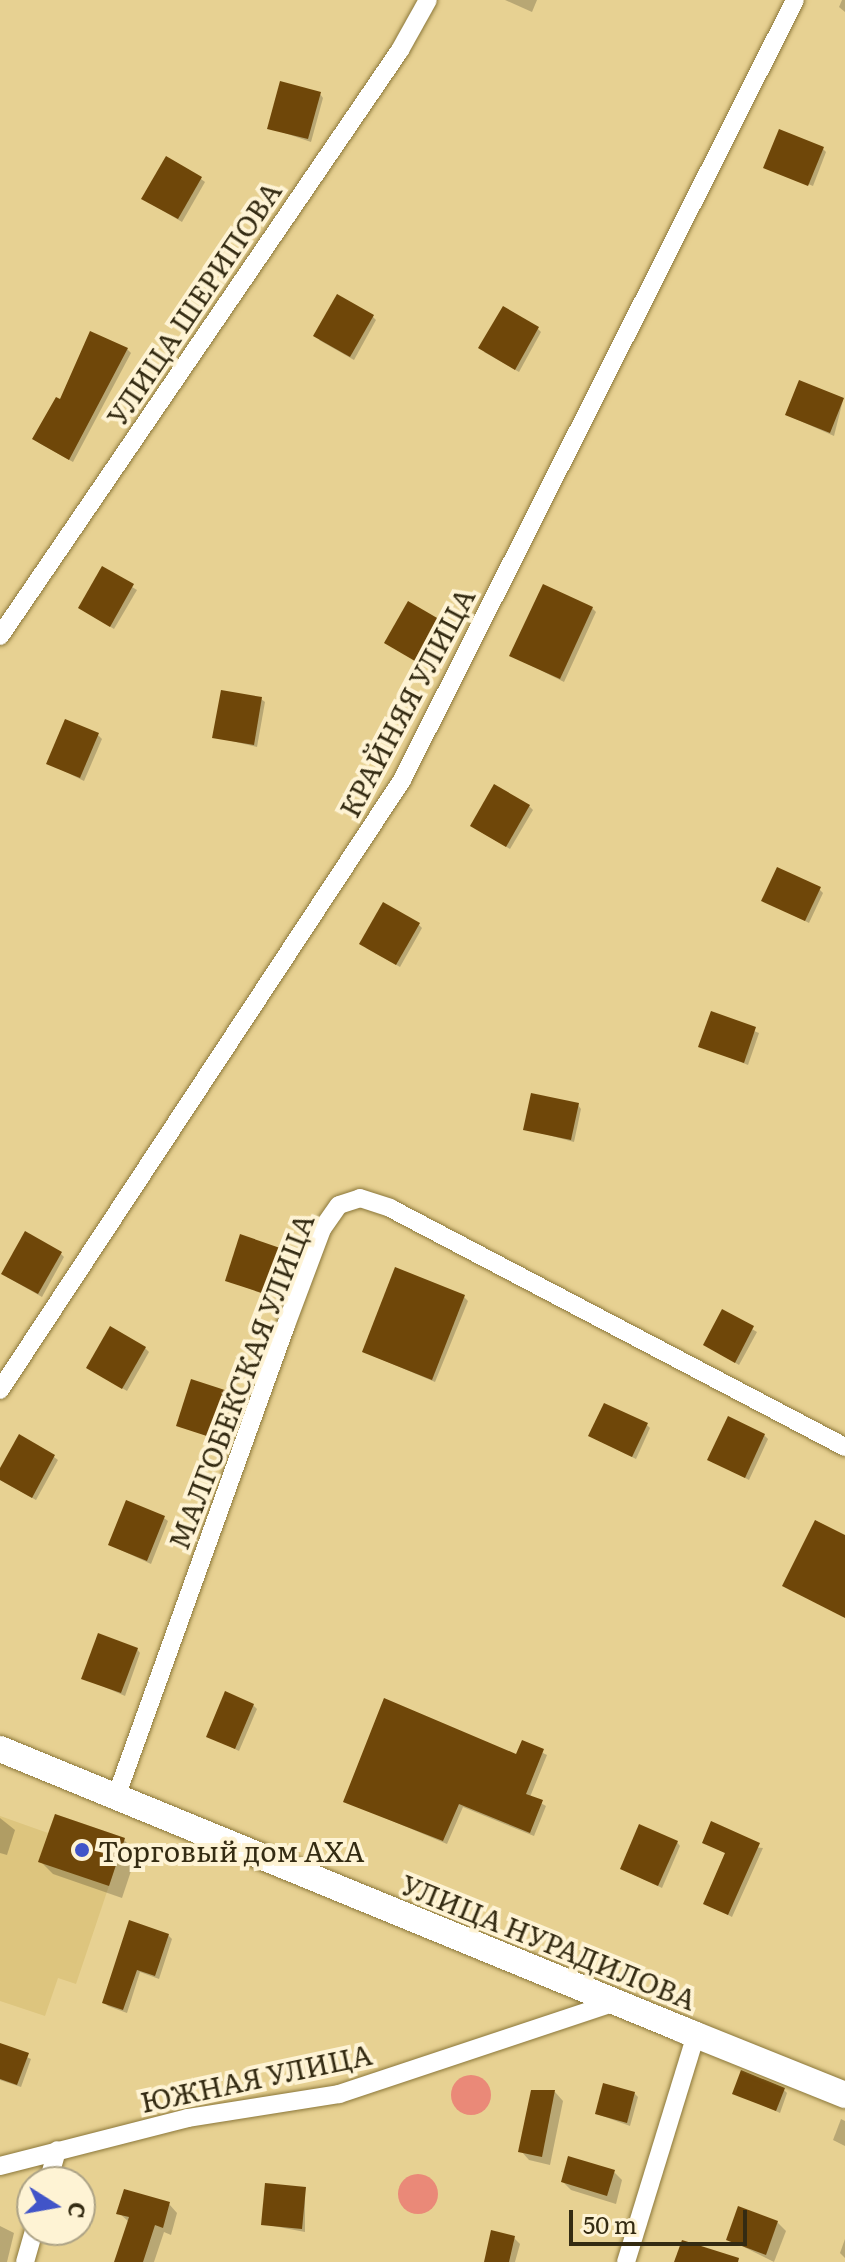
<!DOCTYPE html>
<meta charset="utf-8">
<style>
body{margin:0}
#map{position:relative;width:845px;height:2262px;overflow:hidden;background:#e7d192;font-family:Literata,serif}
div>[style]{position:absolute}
.built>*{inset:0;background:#ddc57e}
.green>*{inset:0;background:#ea8978}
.round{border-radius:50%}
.shadow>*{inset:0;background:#0003}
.building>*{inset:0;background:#6f4709}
.roads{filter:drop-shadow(0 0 2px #8b773a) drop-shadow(0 0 2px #8b773a)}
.street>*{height:18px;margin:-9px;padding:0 9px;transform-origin:9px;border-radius:9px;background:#fff}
.secondary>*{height:26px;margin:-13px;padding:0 13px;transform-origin:13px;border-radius:13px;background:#fff}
.dots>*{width:22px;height:22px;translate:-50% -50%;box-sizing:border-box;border:4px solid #fef3d4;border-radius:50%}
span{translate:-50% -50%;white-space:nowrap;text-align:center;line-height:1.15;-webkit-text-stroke:8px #fef3d4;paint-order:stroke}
.street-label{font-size:28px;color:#342b12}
.poi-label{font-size:28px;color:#342b12}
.left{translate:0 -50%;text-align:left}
.north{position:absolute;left:16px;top:2166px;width:80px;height:80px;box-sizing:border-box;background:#fef3d4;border:2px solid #ada386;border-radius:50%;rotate:101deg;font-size:22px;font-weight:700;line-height:32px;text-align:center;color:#342b12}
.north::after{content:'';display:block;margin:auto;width:28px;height:36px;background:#4154c8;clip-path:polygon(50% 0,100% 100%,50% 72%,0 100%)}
.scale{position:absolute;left:569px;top:2210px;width:178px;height:36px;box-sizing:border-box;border:4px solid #342b12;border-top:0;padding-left:10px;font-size:24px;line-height:28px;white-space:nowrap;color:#342b12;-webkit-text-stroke:6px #fef3d4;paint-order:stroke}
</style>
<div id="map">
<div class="built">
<i style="clip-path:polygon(55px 1814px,125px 1838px,76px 1984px,58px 1978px,45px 2016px,0 2001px,0 1816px,48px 1833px)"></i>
</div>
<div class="green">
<i class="round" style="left:451px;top:2075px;width:40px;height:40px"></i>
<i class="round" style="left:398px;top:2174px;width:40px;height:40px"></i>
</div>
<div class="shadow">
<i style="clip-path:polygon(505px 0,537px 0,532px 12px)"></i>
<i style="clip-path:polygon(842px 0,845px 0,845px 12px,839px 7px)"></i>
<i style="clip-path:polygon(320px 94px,323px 98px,311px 142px,270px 128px)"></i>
<i style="clip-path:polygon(822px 148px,826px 152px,813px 186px,767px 167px)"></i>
<i style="clip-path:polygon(201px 179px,205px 182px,182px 222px,148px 202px)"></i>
<i style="clip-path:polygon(372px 316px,376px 320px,354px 360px,319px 340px)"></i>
<i style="clip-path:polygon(538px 329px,541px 332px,519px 372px,484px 352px)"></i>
<i style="clip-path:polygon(127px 349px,131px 353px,73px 462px,39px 443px,35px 439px,61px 402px)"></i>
<i style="clip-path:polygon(843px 400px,834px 436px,787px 415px)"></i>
<i style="clip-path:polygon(102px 569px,137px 590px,114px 629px,84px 611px)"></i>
<i style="clip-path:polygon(592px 608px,596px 612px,564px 682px,512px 656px)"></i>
<i style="clip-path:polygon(443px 623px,446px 627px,425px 666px,386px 643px)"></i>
<i style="clip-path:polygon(261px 699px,265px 702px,257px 747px,215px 737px)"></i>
<i style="clip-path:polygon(98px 735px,102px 739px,84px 781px,48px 763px)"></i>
<i style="clip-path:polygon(529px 806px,533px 810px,510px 849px,476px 829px)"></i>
<i style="clip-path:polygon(819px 889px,823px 893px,809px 923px,763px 900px)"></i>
<i style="clip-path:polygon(419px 925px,422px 928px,400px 967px,366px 948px)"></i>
<i style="clip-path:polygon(712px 1014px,759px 1033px,748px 1065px,701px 1046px)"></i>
<i style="clip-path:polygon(578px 1105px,581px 1109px,574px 1142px,526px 1129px)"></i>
<i style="clip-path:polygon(279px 1249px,283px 1253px,268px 1296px,227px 1280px)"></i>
<i style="clip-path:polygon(60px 1253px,64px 1257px,42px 1297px,7px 1277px)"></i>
<i style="clip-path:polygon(464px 1297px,468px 1301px,435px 1382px,364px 1352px)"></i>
<i style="clip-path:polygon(723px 1312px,757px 1332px,739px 1365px,705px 1345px)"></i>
<i style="clip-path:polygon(145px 1348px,149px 1352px,127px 1391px,88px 1368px)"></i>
<i style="clip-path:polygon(230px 1394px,234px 1398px,220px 1441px,179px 1425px)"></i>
<i style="clip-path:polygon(646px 1424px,650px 1428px,636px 1459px,590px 1436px)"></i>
<i style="clip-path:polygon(764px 1435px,768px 1439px,749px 1480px,709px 1459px)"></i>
<i style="clip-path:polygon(54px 1457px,58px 1460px,36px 1500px,0 1480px,0 1472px)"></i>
<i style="clip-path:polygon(164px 1518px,168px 1521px,151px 1564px,110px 1545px)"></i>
<i style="clip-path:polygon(137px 1649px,140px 1653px,125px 1696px,84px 1678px)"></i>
<i style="clip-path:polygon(253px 1705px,257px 1709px,239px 1751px,208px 1736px)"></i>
<i style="clip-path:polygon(523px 1743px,547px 1755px,530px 1797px,546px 1806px,534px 1836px,463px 1807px,447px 1844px,345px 1801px,517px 1756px)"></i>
<i style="clip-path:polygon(0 1818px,15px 1830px,7px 1855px,0 1853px)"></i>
<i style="clip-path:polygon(124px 1840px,137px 1853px,122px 1898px,53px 1874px,40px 1861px)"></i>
<i style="clip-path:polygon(677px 1842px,680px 1846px,662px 1888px,622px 1869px)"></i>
<i style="clip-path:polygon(704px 1842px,763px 1848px,732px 1917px,705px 1903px,727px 1854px)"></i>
<i style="clip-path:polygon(168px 1935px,172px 1939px,159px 1979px,140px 1972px,127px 2013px,108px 2006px,104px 2002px)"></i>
<i style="clip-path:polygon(0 2045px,31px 2059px,21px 2087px,0 2080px)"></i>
<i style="clip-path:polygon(784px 2090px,787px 2093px,780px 2113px,735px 2093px)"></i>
<i style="clip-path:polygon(532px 2092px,555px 2092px,563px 2101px,550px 2165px,529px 2160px,521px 2151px)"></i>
<i style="clip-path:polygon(634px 2093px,638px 2097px,630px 2126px,597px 2114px)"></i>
<i style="clip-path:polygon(841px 2119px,845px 2121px,845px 2146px,833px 2140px)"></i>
<i style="clip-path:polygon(614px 2172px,622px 2180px,616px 2204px,571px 2190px,563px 2182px)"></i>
<i style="clip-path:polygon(305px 2189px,305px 2232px,263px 2224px)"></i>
<i style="clip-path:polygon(169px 2204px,177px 2213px,171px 2235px,164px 2232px,154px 2262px,116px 2262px,129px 2222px,119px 2213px)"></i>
<i style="clip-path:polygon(777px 2222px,786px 2231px,774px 2262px,728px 2239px)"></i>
<i style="clip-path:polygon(0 2226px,14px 2233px,7px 2262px,0 2262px)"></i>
<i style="clip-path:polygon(514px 2238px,520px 2244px,515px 2262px,486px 2262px)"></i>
<i style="clip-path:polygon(845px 2239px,845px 2258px,840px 2253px)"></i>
</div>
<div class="building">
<i style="clip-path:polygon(280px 81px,321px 92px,308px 139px,267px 129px)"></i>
<i style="clip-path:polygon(779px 129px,824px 147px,808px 186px,763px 168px)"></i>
<i style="clip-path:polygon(166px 156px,202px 177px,178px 219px,141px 199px)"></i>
<i style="clip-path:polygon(337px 294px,374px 315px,350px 357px,313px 336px)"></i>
<i style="clip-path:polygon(503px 306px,539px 327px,515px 370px,478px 348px)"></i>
<i style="clip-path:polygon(90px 331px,128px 348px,69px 460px,32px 439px,56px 397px,60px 399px)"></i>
<i style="clip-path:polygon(799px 380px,844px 398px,830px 433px,785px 415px)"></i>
<i style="clip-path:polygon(102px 566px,134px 584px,110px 627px,78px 608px)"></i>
<i style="clip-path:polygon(543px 584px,593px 607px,560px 679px,509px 656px)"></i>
<i style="clip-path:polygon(408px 601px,444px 622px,420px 664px,384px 643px)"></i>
<i style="clip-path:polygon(221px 690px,262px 697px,254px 745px,212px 738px)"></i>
<i style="clip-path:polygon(65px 719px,99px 733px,80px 778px,46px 764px)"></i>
<i style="clip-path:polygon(494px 784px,530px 805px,506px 847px,470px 826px)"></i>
<i style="clip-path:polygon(777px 867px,821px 887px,805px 921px,761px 901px)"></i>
<i style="clip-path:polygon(383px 902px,420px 923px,396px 965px,359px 944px)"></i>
<i style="clip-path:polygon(711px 1011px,756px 1027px,744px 1063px,698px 1047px)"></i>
<i style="clip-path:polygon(531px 1093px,579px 1103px,571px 1140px,523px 1130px)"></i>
<i style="clip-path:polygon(25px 1231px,62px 1252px,38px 1294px,1px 1274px)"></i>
<i style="clip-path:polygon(240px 1234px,280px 1248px,265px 1294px,225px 1281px)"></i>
<i style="clip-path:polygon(395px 1267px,465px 1295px,432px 1380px,362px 1352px)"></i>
<i style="clip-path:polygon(722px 1309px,754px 1326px,735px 1363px,703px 1345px)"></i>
<i style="clip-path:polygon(110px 1326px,146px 1347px,122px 1389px,86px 1368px)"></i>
<i style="clip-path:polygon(191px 1379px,231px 1392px,216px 1439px,176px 1426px)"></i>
<i style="clip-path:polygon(604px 1403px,648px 1423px,632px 1457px,588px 1436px)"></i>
<i style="clip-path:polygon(728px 1416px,765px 1434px,745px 1478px,707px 1460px)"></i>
<i style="clip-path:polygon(19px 1434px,55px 1455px,32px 1498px,0 1480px,0 1468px)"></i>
<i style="clip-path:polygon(126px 1500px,165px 1516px,147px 1561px,108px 1545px)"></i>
<i style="clip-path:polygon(815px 1520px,845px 1535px,845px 1618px,782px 1586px)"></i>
<i style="clip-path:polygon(98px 1633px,138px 1648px,121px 1693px,81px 1679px)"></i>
<i style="clip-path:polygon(225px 1691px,254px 1704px,235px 1749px,206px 1737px)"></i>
<i style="clip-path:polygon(384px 1698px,516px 1754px,522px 1740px,544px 1749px,526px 1794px,543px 1800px,530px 1833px,459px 1804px,443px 1841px,343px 1802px)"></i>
<i style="clip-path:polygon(55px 1814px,125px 1838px,109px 1886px,38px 1862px)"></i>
<i style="clip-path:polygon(711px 1821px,760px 1843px,728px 1915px,703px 1904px,725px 1853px,702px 1843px)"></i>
<i style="clip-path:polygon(639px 1824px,678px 1841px,658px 1886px,620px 1869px)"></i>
<i style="clip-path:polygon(129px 1920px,169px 1934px,155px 1976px,137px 1970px,123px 2010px,102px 2003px)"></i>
<i style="clip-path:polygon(0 2043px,29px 2053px,17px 2085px,0 2079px)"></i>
<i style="clip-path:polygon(741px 2070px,785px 2088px,776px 2111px,732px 2094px)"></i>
<i style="clip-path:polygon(603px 2083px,635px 2092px,627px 2123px,595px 2114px)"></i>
<i style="clip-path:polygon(531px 2090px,555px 2090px,542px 2157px,518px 2152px)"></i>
<i style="clip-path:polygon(568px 2156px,615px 2170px,607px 2196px,561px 2182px)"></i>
<i style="clip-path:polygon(265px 2183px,306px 2187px,302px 2229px,261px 2225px)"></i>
<i style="clip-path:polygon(124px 2189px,170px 2202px,163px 2228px,155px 2225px,143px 2262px,114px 2262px,129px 2217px,116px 2214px)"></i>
<i style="clip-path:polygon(738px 2206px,778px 2221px,766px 2255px,726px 2240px)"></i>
<i style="clip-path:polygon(491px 2230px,515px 2236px,509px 2262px,484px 2262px)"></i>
<i style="clip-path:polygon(682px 2240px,739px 2258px,738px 2262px,674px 2262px)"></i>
</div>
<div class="roads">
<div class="street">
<i style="left:0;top:636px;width:710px;rotate:-55.68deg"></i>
<i style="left:400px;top:50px;width:57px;rotate:-60.8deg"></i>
<i style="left:0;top:1390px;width:731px;rotate:-56.61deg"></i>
<i style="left:402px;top:780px;width:873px;rotate:-63.26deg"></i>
<i style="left:116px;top:1797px;width:502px;rotate:-70.19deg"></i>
<i style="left:286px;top:1325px;width:103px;rotate:-69.4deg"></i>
<i style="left:322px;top:1229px;width:29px;rotate:-55deg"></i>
<i style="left:339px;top:1205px;width:22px;rotate:-18deg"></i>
<i style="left:360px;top:1198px;width:32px;rotate:18deg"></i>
<i style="left:390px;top:1208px;width:514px;rotate:27.71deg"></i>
<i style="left:0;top:2166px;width:194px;rotate:-14.3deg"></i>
<i style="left:188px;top:2118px;width:153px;rotate:-9deg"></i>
<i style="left:339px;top:2094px;width:289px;rotate:-18.4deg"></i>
<i style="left:48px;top:2182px;width:33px;rotate:-74deg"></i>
<i style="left:25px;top:2262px;width:33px;rotate:-74deg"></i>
<i style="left:626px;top:2262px;width:238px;rotate:-72.9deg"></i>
</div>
<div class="secondary">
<i style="left:0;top:1749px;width:752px;rotate:22.34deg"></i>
<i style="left:681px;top:2029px;width:177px;rotate:21.9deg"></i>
</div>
</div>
<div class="dots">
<i style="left:82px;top:1850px;background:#4154c8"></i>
</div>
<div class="street-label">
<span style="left:193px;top:303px;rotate:-56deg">УЛИЦА ШЕРИПОВА</span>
<span style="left:406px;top:702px;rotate:-62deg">КРАЙНЯЯ УЛИЦА</span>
<span style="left:240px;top:1381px;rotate:-69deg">МАЛГОБЕКСКАЯ УЛИЦА</span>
<span style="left:549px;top:1941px;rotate:22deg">УЛИЦА НУРАДИЛОВА</span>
<span style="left:256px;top:2077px;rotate:-12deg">ЮЖНАЯ УЛИЦА</span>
</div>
<div class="poi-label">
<span class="left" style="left:98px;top:1850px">Торговый дом АХА</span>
</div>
<div class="north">С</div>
<div class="scale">50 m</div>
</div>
